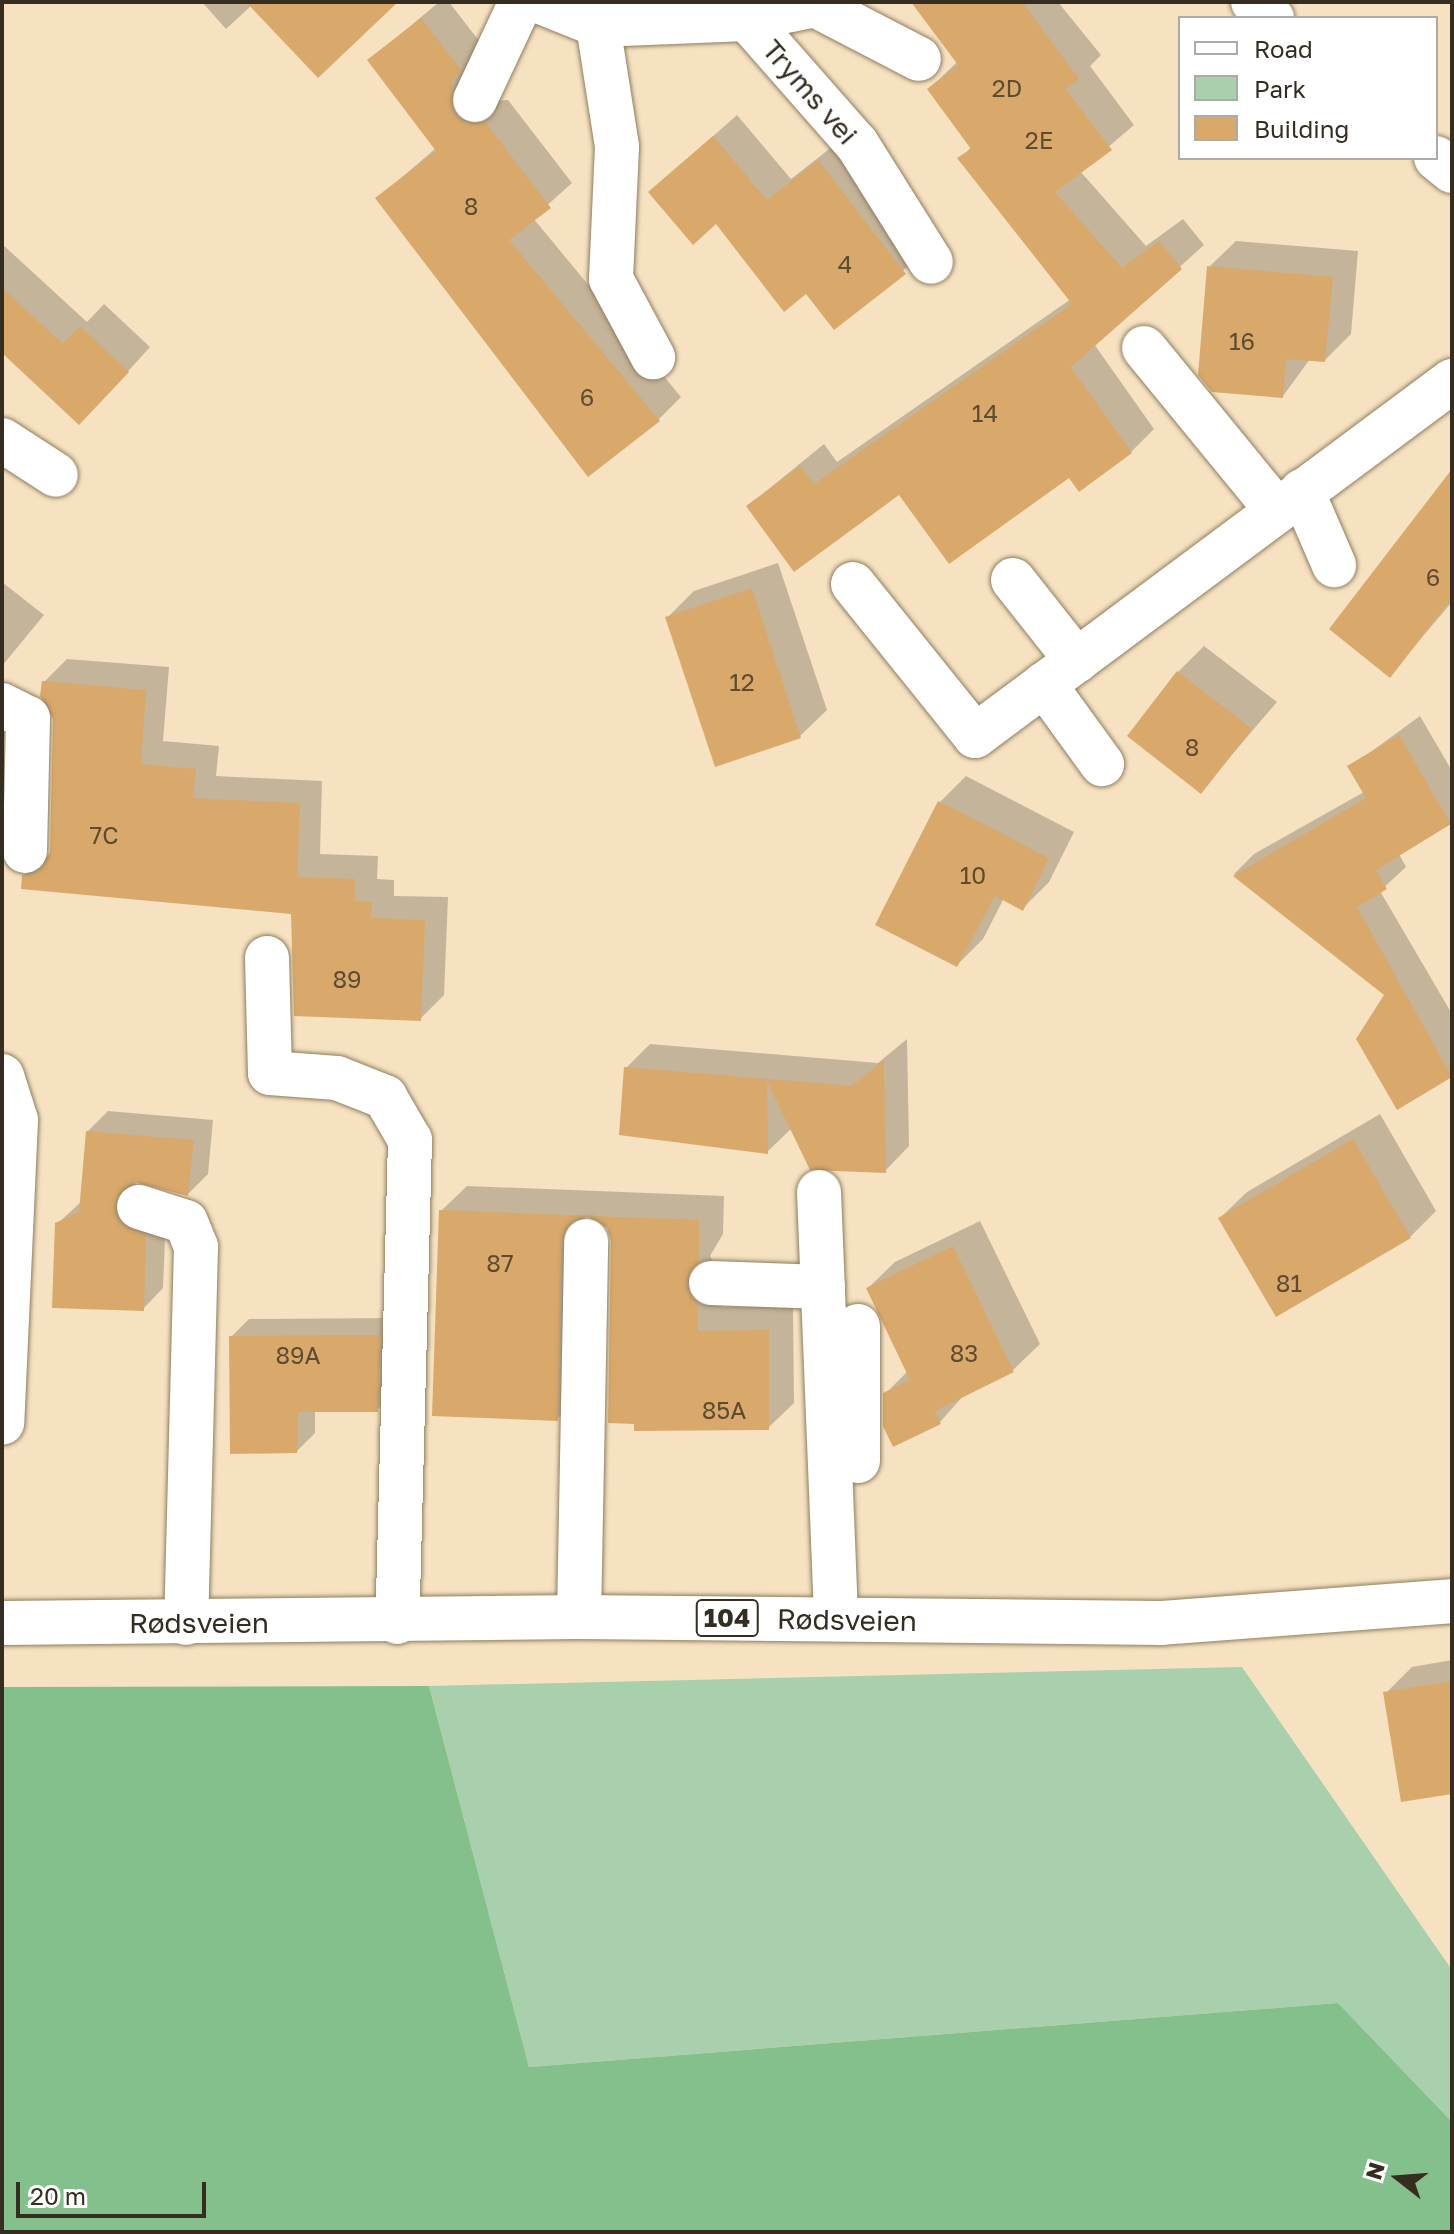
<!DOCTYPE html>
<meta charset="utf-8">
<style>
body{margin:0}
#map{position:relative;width:1454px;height:2234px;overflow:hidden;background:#f6e2c1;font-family:"Golos Text",sans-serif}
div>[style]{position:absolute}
.green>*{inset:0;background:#a8d0ac}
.forest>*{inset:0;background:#84c08b}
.shadow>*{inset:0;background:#0003}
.building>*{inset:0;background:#d8a96a}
.roads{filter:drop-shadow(0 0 2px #8f7e5f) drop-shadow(0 0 2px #8f7e5f)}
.minor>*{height:44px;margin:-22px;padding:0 22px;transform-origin:22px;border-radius:22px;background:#fff}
.major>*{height:44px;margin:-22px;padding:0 22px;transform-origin:22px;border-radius:22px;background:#fff}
span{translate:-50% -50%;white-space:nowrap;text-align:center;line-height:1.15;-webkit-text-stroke:7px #fff;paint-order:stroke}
.number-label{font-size:24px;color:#5d4c32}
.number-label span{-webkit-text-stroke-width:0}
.shield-label span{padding:2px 6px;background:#fff;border:2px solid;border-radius:6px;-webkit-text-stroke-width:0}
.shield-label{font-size:26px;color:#342d20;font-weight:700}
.street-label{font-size:28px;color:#342d20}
.frame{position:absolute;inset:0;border:4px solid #342d20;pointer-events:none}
.legend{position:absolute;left:1178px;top:16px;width:260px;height:144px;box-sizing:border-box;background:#fff;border:2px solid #aeaba6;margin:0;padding:10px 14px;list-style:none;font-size:24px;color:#342d20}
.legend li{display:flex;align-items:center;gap:16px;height:40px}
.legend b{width:40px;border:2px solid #aeaba6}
.north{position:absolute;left:1358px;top:2138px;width:80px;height:80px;-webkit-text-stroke:6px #fff;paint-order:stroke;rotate:287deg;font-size:22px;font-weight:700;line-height:32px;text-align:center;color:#342d20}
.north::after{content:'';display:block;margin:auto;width:28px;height:36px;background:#342d20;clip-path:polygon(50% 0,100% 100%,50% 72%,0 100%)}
.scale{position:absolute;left:16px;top:2182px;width:190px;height:36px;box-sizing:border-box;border:4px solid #342d20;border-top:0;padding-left:10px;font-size:24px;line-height:28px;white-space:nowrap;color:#342d20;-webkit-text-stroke:6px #fff;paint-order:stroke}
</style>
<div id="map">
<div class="green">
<i style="clip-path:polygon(1242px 1667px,1452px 1970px,1452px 2122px,1338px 2003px,529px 2067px,429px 1686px)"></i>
</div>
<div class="forest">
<i style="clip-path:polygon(429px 1686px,529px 2067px,1338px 2003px,1452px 2122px,1452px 2232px,2px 2232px,2px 1687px)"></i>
</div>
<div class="shadow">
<i style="clip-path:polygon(202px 2px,394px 2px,252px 5px,226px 29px)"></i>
<i style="clip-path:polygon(439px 2px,449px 2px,483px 46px,489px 101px,508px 100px,572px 183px,533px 218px,681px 397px,658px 420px,378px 198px,436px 148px,370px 60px)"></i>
<i style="clip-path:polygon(913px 2px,1058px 2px,1101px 55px,1090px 66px,1134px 125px,1080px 171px,1146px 246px,1183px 219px,1204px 245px,1094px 344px,1154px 429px,1131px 452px,899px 492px,748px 506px,824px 444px,837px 462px,1071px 299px,960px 159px,972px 146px,929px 89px,958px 61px)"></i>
<i style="clip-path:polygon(737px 115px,791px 179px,842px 139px,928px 250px,834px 327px,806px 291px,717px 222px,650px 192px)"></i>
<i style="clip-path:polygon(1236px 241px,1358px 251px,1351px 334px,1325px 360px,1310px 359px,1283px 396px,1209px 267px)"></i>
<i style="clip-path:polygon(2px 244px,87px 322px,104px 304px,150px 347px,102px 400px,2px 351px)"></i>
<i style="clip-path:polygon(1452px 474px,1452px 602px,1390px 675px)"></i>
<i style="clip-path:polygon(778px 563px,827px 710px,800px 736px,667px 618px,694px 591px)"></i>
<i style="clip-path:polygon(2px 582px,44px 615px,2px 666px)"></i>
<i style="clip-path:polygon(1204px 646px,1277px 702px,1201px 791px,1178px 672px)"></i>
<i style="clip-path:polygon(67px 659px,169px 667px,163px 741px,219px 746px,216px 776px,322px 781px,320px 854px,378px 856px,377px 879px,394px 880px,394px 896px,448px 897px,444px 995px,420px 1019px,292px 912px,24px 876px,52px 852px,55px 718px,44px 682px)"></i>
<i style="clip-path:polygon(1420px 716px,1452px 771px,1452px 821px,1399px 854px,1406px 867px,1380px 891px,1452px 1014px,1452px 1075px,1398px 1107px,1386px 995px,1234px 874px,1254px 854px,1364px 792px,1350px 767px)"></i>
<i style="clip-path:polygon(966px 776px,1074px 832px,1049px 882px,1023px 908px,1004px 898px,983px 939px,957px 965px,940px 802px)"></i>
<i style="clip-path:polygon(907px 1039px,909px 1146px,885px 1171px,792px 1128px,767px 1152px,626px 1068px,650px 1044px,878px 1063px)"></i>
<i style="clip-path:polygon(108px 1111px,213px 1120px,208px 1174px,188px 1194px,135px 1181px,140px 1203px,166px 1215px,163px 1288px,143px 1309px,57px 1224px,82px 1201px,87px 1132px)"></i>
<i style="clip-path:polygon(1380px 1114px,1436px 1211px,1410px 1237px,1220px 1218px,1247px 1192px)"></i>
<i style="clip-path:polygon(467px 1186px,724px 1196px,723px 1234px,710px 1256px,723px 1279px,722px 1307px,793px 1306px,794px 1403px,768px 1428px,601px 1218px,585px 1217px,582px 1394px,557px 1419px,441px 1211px)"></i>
<i style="clip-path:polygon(980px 1221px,1040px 1344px,1013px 1370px,965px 1394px,940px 1422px,885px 1394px,908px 1371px,868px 1288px,895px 1262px)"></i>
<i style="clip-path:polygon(397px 1318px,395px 1392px,377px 1410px,315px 1410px,315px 1433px,297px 1451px,231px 1337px,249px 1319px)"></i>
<i style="clip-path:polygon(1452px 1660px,1452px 1792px,1386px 1693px,1412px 1667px)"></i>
</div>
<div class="building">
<i style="clip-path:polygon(246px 2px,398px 2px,318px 78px)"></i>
<i style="clip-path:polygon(911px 2px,1022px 2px,1079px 79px,1066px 89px,1112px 150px,1055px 192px,1122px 268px,1159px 241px,1182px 269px,1071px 367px,1132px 453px,1079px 492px,1069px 478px,949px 564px,899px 495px,794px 572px,746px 506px,800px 466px,814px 484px,1072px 304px,957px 158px,971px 149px,927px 89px,958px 65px)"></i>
<i style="clip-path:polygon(421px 18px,461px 70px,452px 81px,454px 114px,465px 123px,485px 122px,551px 208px,509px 240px,660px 421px,588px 477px,375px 198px,436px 151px,367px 60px)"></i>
<i style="clip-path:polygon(713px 136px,767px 200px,818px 160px,906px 274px,834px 330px,806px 294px,784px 312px,716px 224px,693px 245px,648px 192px)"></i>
<i style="clip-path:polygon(1207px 266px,1333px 277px,1325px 362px,1286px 359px,1283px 398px,1212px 392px,1198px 375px)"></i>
<i style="clip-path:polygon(2px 288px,63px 344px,80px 326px,129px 372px,79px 425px,2px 353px)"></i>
<i style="clip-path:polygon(1452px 469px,1452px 598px,1390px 678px,1329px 629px)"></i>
<i style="clip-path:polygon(752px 588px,801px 738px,715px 767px,665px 617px)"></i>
<i style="clip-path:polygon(1177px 671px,1252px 729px,1201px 794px,1127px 736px)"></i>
<i style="clip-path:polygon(42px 681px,146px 690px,141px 764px,196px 769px,193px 798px,300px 803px,297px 877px,355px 879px,355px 901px,372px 902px,371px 918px,425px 920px,421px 1021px,294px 1016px,291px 914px,21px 889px,22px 875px,38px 872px,50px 852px,53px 719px,40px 696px)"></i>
<i style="clip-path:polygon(1399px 735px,1451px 824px,1376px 870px,1387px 889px,1357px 907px,1452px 1077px,1397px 1110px,1356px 1039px,1384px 995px,1233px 876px,1366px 798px,1347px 766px)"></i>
<i style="clip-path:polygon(938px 801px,1049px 858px,1023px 911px,995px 896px,957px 967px,875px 925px)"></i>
<i style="clip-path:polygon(884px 1060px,886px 1173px,810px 1170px,767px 1081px,768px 1154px,619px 1135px,624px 1067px,852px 1086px)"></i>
<i style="clip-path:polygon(86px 1131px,194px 1140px,188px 1196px,134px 1182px,115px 1200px,120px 1223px,146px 1235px,144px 1311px,52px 1308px,55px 1223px,79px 1212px)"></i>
<i style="clip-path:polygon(1353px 1139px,1411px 1238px,1276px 1317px,1218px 1218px)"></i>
<i style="clip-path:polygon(439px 1210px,699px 1220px,699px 1261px,686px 1283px,698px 1304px,698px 1331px,769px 1330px,769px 1430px,634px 1431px,634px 1424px,608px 1423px,611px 1241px,607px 1228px,587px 1216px,573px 1220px,561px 1241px,558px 1421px,432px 1416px)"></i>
<i style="clip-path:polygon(953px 1246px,1014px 1372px,935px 1411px,941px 1424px,893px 1447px,883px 1426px,883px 1393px,910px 1380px,866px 1288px)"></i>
<i style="clip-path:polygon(344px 1335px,380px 1335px,378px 1412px,298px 1412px,297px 1453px,230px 1454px,229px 1336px)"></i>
<i style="clip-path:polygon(1452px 1681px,1452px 1794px,1401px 1802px,1383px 1692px)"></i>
</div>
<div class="roads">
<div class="minor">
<i style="left:541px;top:2px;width:61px;rotate:22deg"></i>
<i style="left:598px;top:25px;width:149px;rotate:-2.3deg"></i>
<i style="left:747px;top:19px;width:167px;rotate:48.7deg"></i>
<i style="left:857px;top:144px;width:139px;rotate:57.9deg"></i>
<i style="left:1253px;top:2px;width:25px;rotate:40deg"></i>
<i style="left:747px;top:19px;width:69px;rotate:-11.6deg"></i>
<i style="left:815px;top:5px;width:117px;rotate:27.4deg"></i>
<i style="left:598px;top:25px;width:123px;rotate:81.1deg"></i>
<i style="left:617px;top:147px;width:132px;rotate:92.6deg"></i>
<i style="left:611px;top:279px;width:89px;rotate:61.7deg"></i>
<i style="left:475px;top:100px;width:108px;rotate:-64.9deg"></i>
<i style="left:1436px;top:158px;width:21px;rotate:39deg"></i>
<i style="left:1144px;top:348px;width:208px;rotate:50.7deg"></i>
<i style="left:2px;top:440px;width:64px;rotate:32.9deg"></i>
<i style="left:1302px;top:491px;width:81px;rotate:66.6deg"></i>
<i style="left:1013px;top:580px;width:103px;rotate:51.7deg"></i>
<i style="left:853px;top:584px;width:195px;rotate:51.2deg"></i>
<i style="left:975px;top:736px;width:595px;rotate:-36.66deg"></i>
<i style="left:1044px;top:684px;width:99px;rotate:54.1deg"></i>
<i style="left:2px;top:705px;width:29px;rotate:27deg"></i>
<i style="left:28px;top:718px;width:133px;rotate:91.3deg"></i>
<i style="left:267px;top:958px;width:115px;rotate:88.5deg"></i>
<i style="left:270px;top:1073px;width:67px;rotate:4.3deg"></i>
<i style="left:337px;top:1078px;width:52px;rotate:21.6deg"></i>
<i style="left:385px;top:1097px;width:50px;rotate:59.8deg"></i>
<i style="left:410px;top:1140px;width:482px;rotate:91.5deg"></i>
<i style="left:2px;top:1076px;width:46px;rotate:72.3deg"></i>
<i style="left:16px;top:1120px;width:303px;rotate:92.6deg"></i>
<i style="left:819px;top:1192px;width:427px;rotate:87.7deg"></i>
<i style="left:139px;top:1207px;width:49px;rotate:17.7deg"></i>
<i style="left:186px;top:1222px;width:27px;rotate:68deg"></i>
<i style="left:196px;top:1247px;width:376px;rotate:91.5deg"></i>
<i style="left:711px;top:1283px;width:112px;rotate:2deg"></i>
<i style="left:858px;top:1326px;width:135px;rotate:90deg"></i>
<i style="left:579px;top:1617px;width:376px;rotate:-88.9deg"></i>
</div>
<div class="major">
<i style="left:2px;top:1623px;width:577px;rotate:-0.6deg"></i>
<i style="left:579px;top:1617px;width:582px;rotate:0.59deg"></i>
<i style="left:1161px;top:1623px;width:292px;rotate:-4.3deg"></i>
</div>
</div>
<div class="number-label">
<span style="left:1007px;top:88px">2D</span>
<span style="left:1039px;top:140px">2E</span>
<span style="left:471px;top:206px">8</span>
<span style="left:845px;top:264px">4</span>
<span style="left:1242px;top:341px">16</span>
<span style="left:587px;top:397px">6</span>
<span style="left:985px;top:413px">14</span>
<span style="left:1433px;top:577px">6</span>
<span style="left:742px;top:682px">12</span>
<span style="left:1192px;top:747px">8</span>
<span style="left:104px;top:835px">7C</span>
<span style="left:973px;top:875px">10</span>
<span style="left:347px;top:979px">89</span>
<span style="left:500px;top:1263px">87</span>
<span style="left:1289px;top:1283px">81</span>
<span style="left:964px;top:1353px">83</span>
<span style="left:298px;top:1355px">89A</span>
<span style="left:724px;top:1410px">85A</span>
</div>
<div class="shield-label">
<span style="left:727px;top:1618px">104</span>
</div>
<div class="street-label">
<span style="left:810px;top:92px;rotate:49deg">Tryms vei</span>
<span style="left:847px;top:1620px;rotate:1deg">Rødsveien</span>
<span style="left:199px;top:1623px">Rødsveien</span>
</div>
<div class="frame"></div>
<ul class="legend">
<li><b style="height:10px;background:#fff"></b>Road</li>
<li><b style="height:22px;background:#a8d0ac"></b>Park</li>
<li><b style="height:22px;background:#d8a96a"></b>Building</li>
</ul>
<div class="north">N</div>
<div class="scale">20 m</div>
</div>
